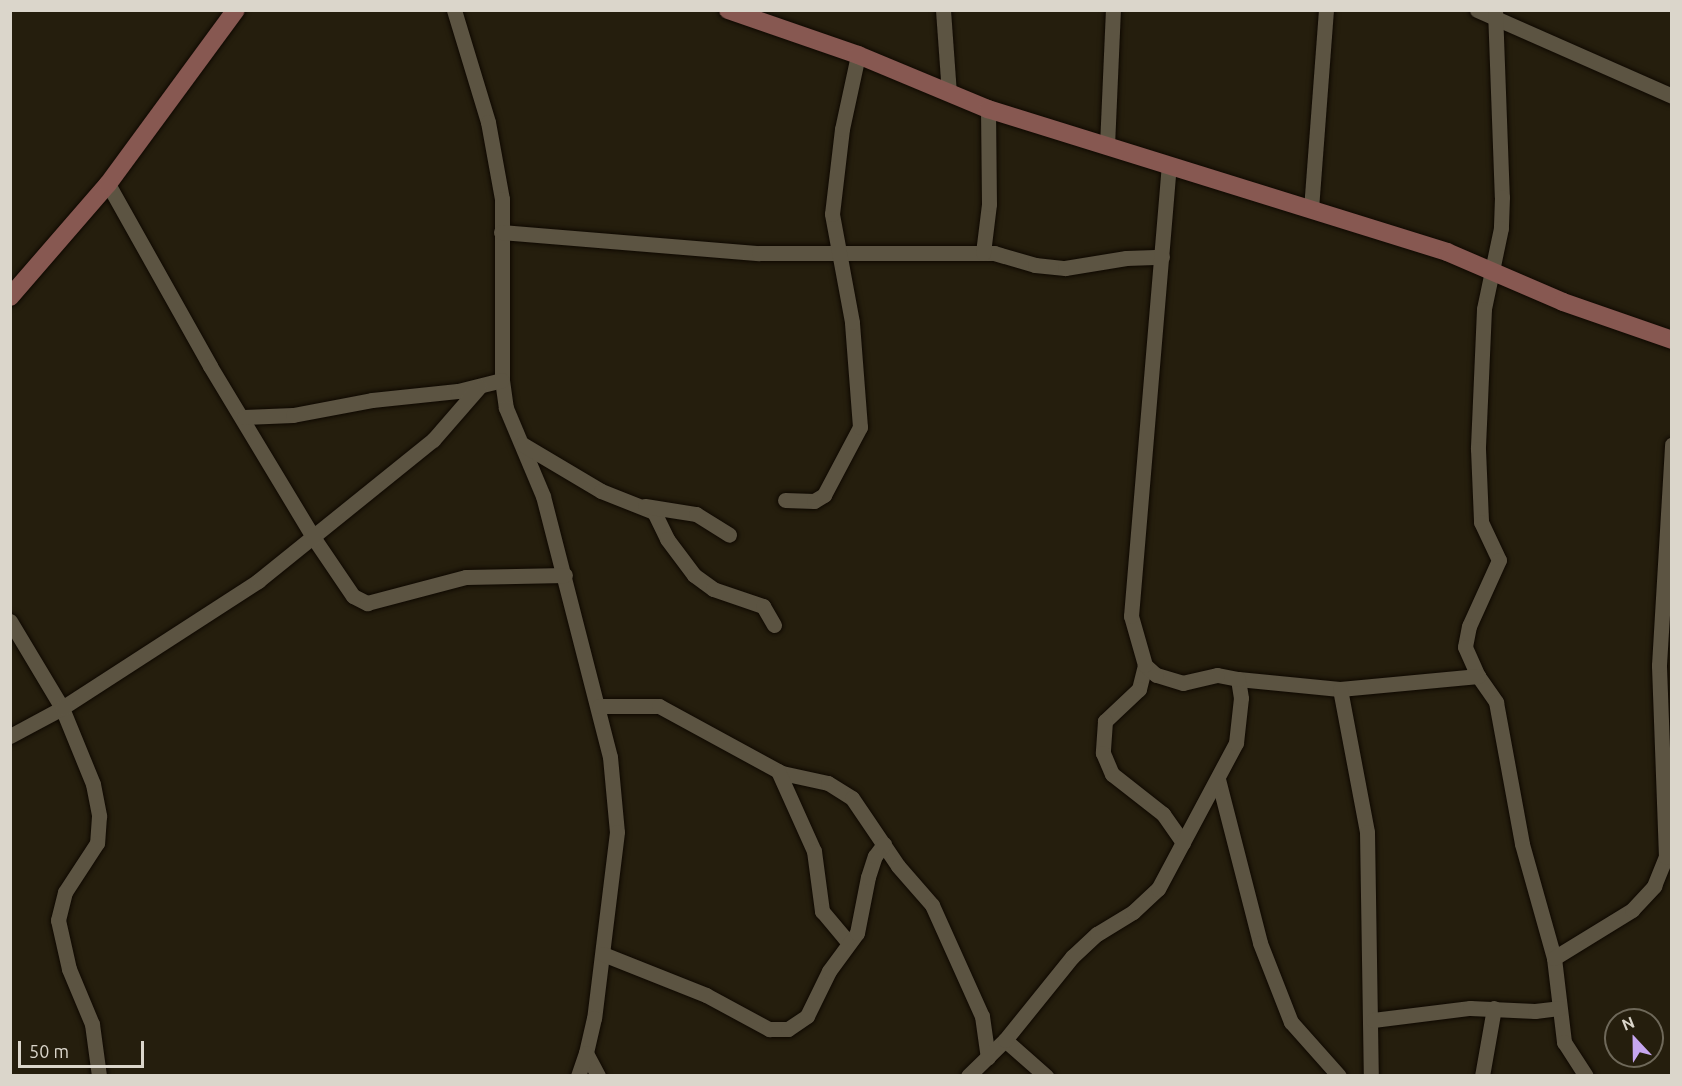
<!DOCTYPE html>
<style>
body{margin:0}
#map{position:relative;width:1682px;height:1086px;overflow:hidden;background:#251e0d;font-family:Ubuntu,sans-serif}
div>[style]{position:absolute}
.roads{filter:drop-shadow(0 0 2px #0e0800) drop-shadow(0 0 2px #0e0800)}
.street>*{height:15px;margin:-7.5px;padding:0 7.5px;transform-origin:7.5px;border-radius:7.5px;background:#5c5442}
.secondary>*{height:18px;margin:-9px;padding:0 9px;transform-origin:9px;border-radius:9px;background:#875851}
span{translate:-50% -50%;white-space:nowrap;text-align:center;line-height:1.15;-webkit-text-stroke:6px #251e0d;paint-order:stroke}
.frame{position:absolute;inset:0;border:12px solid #dbd6cb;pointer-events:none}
.north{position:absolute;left:1604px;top:1008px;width:60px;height:60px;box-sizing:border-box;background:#251e0d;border:2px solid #6e6859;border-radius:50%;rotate:338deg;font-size:16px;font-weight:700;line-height:24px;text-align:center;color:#dbd6cb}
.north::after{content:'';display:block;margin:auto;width:21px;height:27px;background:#c6a6f0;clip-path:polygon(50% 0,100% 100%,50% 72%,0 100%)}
.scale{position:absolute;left:18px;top:1041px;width:126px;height:27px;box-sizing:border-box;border:3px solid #dbd6cb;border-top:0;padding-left:8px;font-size:18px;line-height:21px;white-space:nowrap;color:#dbd6cb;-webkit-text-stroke:4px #251e0d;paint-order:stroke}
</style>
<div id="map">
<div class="roads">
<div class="street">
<i style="left:454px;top:10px;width:117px;rotate:73.1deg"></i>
<i style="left:488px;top:122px;width:78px;rotate:79.7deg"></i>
<i style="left:502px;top:199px;width:181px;rotate:90deg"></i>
<i style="left:502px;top:380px;width:28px;rotate:82deg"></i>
<i style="left:506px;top:408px;width:95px;rotate:67.2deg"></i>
<i style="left:543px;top:496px;width:269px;rotate:75.6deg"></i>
<i style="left:610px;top:757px;width:75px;rotate:84.7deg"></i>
<i style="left:617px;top:832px;width:187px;rotate:97deg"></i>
<i style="left:594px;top:1018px;width:36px;rotate:103deg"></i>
<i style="left:586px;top:1053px;width:26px;rotate:62deg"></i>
<i style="left:943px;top:10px;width:83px;rotate:85.9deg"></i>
<i style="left:1477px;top:10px;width:213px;rotate:23.8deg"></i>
<i style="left:1495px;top:10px;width:187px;rotate:87.9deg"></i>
<i style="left:1502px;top:197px;width:31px;rotate:92deg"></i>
<i style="left:1501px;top:228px;width:83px;rotate:101.9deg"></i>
<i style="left:1484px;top:309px;width:140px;rotate:92.5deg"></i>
<i style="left:1478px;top:449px;width:73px;rotate:87.6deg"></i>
<i style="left:1481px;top:522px;width:42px;rotate:64.7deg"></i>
<i style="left:1499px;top:560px;width:72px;rotate:114.4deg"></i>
<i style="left:1469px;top:626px;width:21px;rotate:101deg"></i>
<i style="left:1465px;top:647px;width:32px;rotate:66deg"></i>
<i style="left:1478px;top:676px;width:32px;rotate:55deg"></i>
<i style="left:1496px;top:702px;width:144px;rotate:79.6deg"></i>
<i style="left:1522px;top:844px;width:118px;rotate:74.3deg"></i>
<i style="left:1554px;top:958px;width:85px;rotate:83.2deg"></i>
<i style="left:1564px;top:1042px;width:40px;rotate:57.1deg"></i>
<i style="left:1107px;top:146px;width:136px;rotate:-87.5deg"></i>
<i style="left:108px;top:184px;width:209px;rotate:60.7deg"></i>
<i style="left:210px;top:366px;width:200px;rotate:58.9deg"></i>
<i style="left:313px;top:537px;width:71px;rotate:55.9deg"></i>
<i style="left:353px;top:596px;width:16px;rotate:27deg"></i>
<i style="left:367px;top:603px;width:102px;rotate:-14.7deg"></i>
<i style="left:466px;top:577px;width:99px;rotate:-1.2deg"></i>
<i style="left:1311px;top:209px;width:200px;rotate:-85.7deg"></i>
<i style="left:501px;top:232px;width:259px;rotate:4.7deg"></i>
<i style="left:759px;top:253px;width:235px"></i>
<i style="left:994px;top:253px;width:43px;rotate:16.3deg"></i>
<i style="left:1035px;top:265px;width:30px;rotate:6deg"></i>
<i style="left:1065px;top:268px;width:62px;rotate:-9.3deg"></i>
<i style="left:1126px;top:258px;width:36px;rotate:-2deg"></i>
<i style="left:983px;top:253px;width:49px;rotate:-83deg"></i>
<i style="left:989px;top:204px;width:95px;rotate:-90.6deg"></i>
<i style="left:244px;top:417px;width:49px;rotate:-2.3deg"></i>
<i style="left:293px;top:415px;width:80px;rotate:-10.8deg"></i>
<i style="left:372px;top:400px;width:86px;rotate:-6deg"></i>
<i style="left:458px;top:391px;width:45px;rotate:-14deg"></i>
<i style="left:522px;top:444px;width:92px;rotate:30.7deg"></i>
<i style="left:601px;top:491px;width:57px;rotate:21.6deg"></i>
<i style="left:654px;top:512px;width:30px;rotate:64deg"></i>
<i style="left:667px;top:539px;width:45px;rotate:53.1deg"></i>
<i style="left:694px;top:575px;width:24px;rotate:36deg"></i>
<i style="left:713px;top:589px;width:53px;rotate:18.8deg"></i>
<i style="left:763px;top:606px;width:22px;rotate:60deg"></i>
<i style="left:785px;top:500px;width:29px;rotate:2deg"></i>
<i style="left:814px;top:501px;width:12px;rotate:-31deg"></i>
<i style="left:824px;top:495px;width:77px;rotate:-62.1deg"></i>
<i style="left:860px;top:427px;width:105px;rotate:-94.4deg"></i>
<i style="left:852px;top:322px;width:110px;rotate:-100.5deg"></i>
<i style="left:832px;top:214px;width:86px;rotate:-83.3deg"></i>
<i style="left:842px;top:129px;width:76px;rotate:-77.8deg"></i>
<i style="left:645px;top:506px;width:52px;rotate:8.9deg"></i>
<i style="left:696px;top:514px;width:39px;rotate:32deg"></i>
<i style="left:10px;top:621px;width:101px;rotate:59.1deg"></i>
<i style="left:62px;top:708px;width:82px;rotate:67.8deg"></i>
<i style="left:93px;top:784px;width:33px;rotate:79deg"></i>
<i style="left:99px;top:816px;width:27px;rotate:94deg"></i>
<i style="left:97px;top:843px;width:59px;rotate:123.1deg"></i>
<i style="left:65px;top:892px;width:29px;rotate:104deg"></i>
<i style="left:58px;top:920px;width:50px;rotate:77.3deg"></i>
<i style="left:69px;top:969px;width:60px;rotate:67.3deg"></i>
<i style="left:92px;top:1024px;width:52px;rotate:82.3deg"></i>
<i style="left:1145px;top:665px;width:25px;rotate:104deg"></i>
<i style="left:1139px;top:689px;width:47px;rotate:136.7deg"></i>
<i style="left:1105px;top:721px;width:32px;rotate:94deg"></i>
<i style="left:1103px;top:753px;width:23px;rotate:67deg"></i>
<i style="left:1112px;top:774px;width:65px;rotate:38.1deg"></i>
<i style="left:1163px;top:814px;width:35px;rotate:55deg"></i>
<i style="left:1238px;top:679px;width:102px;rotate:5.6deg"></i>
<i style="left:1340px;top:689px;width:139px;rotate:-5.4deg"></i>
<i style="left:1340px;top:689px;width:146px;rotate:79.3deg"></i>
<i style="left:1367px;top:832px;width:244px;rotate:89.1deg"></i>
<i style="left:599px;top:706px;width:60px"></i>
<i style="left:659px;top:706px;width:140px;rotate:28.6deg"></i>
<i style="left:782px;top:773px;width:47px;rotate:12.3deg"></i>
<i style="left:828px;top:783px;width:28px;rotate:32deg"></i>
<i style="left:852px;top:798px;width:82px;rotate:55.9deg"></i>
<i style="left:898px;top:866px;width:52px;rotate:48.9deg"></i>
<i style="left:932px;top:905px;width:122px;rotate:65.8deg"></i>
<i style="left:982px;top:1016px;width:42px;rotate:81.9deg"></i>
<i style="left:10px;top:736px;width:59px;rotate:-28.3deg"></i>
<i style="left:62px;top:708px;width:234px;rotate:-32.9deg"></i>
<i style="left:258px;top:581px;width:225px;rotate:-38.9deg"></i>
<i style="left:433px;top:440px;width:70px;rotate:-49deg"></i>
<i style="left:778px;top:771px;width:88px;rotate:65.8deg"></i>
<i style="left:814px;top:851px;width:61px;rotate:82.4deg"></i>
<i style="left:822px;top:911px;width:40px;rotate:50deg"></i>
<i style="left:1218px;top:779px;width:169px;rotate:75.6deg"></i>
<i style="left:1260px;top:943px;width:85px;rotate:68.6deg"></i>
<i style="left:1291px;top:1022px;width:72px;rotate:48.4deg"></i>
<i style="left:603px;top:954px;width:111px;rotate:21.7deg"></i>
<i style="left:706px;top:995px;width:72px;rotate:28.4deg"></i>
<i style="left:769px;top:1029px;width:19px"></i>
<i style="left:788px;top:1029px;width:23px;rotate:-34deg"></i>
<i style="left:807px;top:1016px;width:50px;rotate:-63.9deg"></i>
<i style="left:829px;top:971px;width:47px;rotate:-53.6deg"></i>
<i style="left:857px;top:933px;width:57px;rotate:-78.9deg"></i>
<i style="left:868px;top:877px;width:22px;rotate:-72deg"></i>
<i style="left:875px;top:856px;width:15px;rotate:-53deg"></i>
<i style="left:1554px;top:958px;width:92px;rotate:-31.6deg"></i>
<i style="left:1632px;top:910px;width:33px;rotate:-47deg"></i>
<i style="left:1654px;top:886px;width:31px;rotate:-68deg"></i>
<i style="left:1666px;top:857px;width:192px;rotate:-92.1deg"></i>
<i style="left:1659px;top:665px;width:221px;rotate:-86.6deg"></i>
<i style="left:1373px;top:1020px;width:98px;rotate:-7.1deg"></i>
<i style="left:1470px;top:1008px;width:65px;rotate:2.6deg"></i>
<i style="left:1535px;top:1011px;width:24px;rotate:-7deg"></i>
<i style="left:1005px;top:1040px;width:55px;rotate:41.3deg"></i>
<i style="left:578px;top:1076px;width:24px;rotate:-71deg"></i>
<i style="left:968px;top:1076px;width:52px;rotate:-44.2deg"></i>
<i style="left:1005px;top:1040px;width:107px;rotate:-51.1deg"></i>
<i style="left:1072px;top:957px;width:34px;rotate:-43deg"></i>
<i style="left:1097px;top:934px;width:42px;rotate:-31.4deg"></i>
<i style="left:1133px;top:912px;width:34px;rotate:-43deg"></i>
<i style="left:1158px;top:889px;width:166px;rotate:-61.9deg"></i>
<i style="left:1236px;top:743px;width:45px;rotate:-83.7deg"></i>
<i style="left:1241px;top:698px;width:19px;rotate:-99deg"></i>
<i style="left:1238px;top:679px;width:21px;rotate:-169deg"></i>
<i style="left:1217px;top:675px;width:35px;rotate:167deg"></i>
<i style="left:1183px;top:683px;width:28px;rotate:-163deg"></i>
<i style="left:1156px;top:675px;width:15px;rotate:-138deg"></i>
<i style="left:1145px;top:665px;width:51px;rotate:-105.9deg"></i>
<i style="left:1131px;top:616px;width:453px;rotate:-85.2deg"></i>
<i style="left:1482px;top:1076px;width:69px;rotate:-80deg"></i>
</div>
<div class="secondary">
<i style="left:728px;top:10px;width:138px;rotate:19.1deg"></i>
<i style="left:858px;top:55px;width:141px;rotate:22.6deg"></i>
<i style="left:988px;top:109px;width:481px;rotate:17.3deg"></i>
<i style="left:1447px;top:252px;width:126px;rotate:23.3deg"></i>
<i style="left:1563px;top:302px;width:115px;rotate:19.2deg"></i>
<i style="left:10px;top:297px;width:150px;rotate:-49.1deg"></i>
<i style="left:108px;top:184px;width:216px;rotate:-53.7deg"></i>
</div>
</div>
<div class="frame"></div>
<div class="north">N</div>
<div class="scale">50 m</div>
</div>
